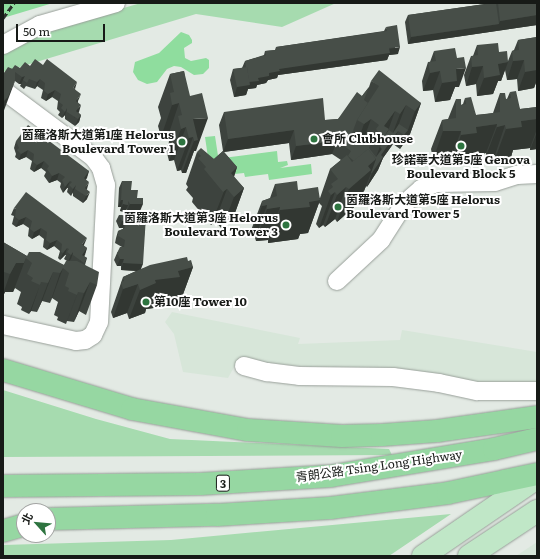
<!DOCTYPE html>
<meta charset="utf-8">
<style>
body{margin:0}
#map{position:relative;width:540px;height:559px;overflow:hidden;background:#e3eae4;font-family:Literata,"Noto Sans TC",serif}
div>[style]{position:absolute}
.built>*{inset:0;background:#d7e6d9}
.green>*{inset:0;background:#a6dbaf}
.water>*{inset:0;background:#8fdd9e}
.roads{filter:drop-shadow(0 0 1px #989f99) drop-shadow(0 0 1px #989f99)}
.minor>*{height:18px;margin:-9px;padding:0 9px;transform-origin:9px;border-radius:9px;background:#fff}
.major>*{height:22px;margin:-11px;padding:0 11px;transform-origin:11px;border-radius:11px;background:#c0e7c7}
.highway>*{height:22px;margin:-11px;padding:0 11px;transform-origin:11px;border-radius:11px;background:#96d7a2}
.rail>*{height:3px;margin-top:-1.5px;transform-origin:0;background:repeating-linear-gradient(90deg,#2f322f 0 6px,transparent 0 9px)}
.wall>*{inset:0;background:#3d433e}
.shaded-wall>*{inset:0;background:#323732}
.building>*{inset:0;background:#474e48}
.dots>*{width:11px;height:11px;translate:-50% -50%;box-sizing:border-box;border:2px solid #fff;border-radius:50%}
span{translate:-50% -50%;white-space:nowrap;text-align:center;line-height:1.15;-webkit-text-stroke:4px #fff;paint-order:stroke}
.shield-label span{padding:1px 3px;background:#fff;border:1px solid;border-radius:3px;-webkit-text-stroke-width:0}
.shield-label{font-size:11px;color:#171a17;font-weight:700}
.poi-label{font-size:12px;color:#171a17;font-weight:700}
.right{translate:-100% -50%;text-align:right}
.left{translate:0 -50%;text-align:left}
.street-label{font-size:12px;color:#171a17}
.frame{position:absolute;inset:0;border:4px solid #171a17;pointer-events:none}
.north{position:absolute;left:16px;top:503px;width:40px;height:40px;box-sizing:border-box;background:#fff;border:1px solid #a2a3a2;border-radius:50%;rotate:297deg;font-size:11px;font-weight:700;line-height:16px;text-align:center;color:#171a17}
.north::after{content:'';display:block;margin:auto;width:14px;height:18px;background:#2e7440;clip-path:polygon(50% 0,100% 100%,50% 72%,0 100%)}
.scale{position:absolute;left:16px;top:24px;width:89px;height:18px;box-sizing:border-box;border:2px solid #171a17;border-top:0;padding-left:5px;font-size:12px;line-height:14px;white-space:nowrap;color:#171a17;-webkit-text-stroke:3px #fff;paint-order:stroke}
</style>
<div id="map">
<div class="built">
<i style="clip-path:polygon(172px 312px,300px 338px,298px 344px,400px 340px,402px 330px,537px 352px,537px 384px,512px 387px,238px 360px,228px 378px,183px 372px,174px 334px,165px 322px)"></i>
<i style="clip-path:polygon(537px 542px,537px 556px,516px 556px)"></i>
</div>
<div class="green">
<i style="clip-path:polygon(141px 3px,336px 3px,282px 27px,196px 14px,3px 72px,3px 53px,12px 48px,54px 28px)"></i>
<i style="clip-path:polygon(3px 390px,96px 419px,170px 439px,389px 449px,392px 455px,3px 457px)"></i>
<i style="clip-path:polygon(451px 514px,389px 556px,3px 556px,3px 545px,171px 540px)"></i>
</div>
<div class="water">
<i style="clip-path:polygon(3px 3px,53px 3px,3px 18px)"></i>
<i style="clip-path:polygon(181px 32px,189px 35px,192px 40px,192px 43px,184px 48px,185px 58px,191px 61px,206px 58px,209px 60px,209px 68px,203px 74px,194px 75px,181px 67px,174px 66px,167px 69px,157px 82px,147px 84px,138px 80px,133px 72px,135px 62px,159px 53px)"></i>
<i style="clip-path:polygon(215px 136px,220px 169px,210px 171px,205px 137px)"></i>
<i style="clip-path:polygon(277px 151px,278px 162px,287px 161px,288px 165px,280px 168px,311px 164px,312px 174px,269px 180px,268px 174px,245px 177px,244px 173px,225px 175px,223px 158px)"></i>
</div>
<div class="roads">
<div class="minor">
<i style="left:3px;top:45px;width:42px;rotate:-28.4deg"></i>
<i style="left:40px;top:25px;width:79px;rotate:-16.1deg"></i>
<i style="left:3px;top:90px;width:112px;rotate:36.7deg"></i>
<i style="left:93px;top:157px;width:14px;rotate:54deg"></i>
<i style="left:101px;top:168px;width:18px;rotate:74deg"></i>
<i style="left:106px;top:185px;width:137px;rotate:92.9deg"></i>
<i style="left:99px;top:322px;width:14px;rotate:115deg"></i>
<i style="left:93px;top:335px;width:9px;rotate:148deg"></i>
<i style="left:85px;top:340px;width:9px;rotate:174deg"></i>
<i style="left:76px;top:341px;width:75px;rotate:-167.6deg"></i>
<i style="left:337px;top:281px;width:60px;rotate:-43deg"></i>
<i style="left:381px;top:240px;width:43px;rotate:-57.4deg"></i>
<i style="left:404px;top:204px;width:23px;rotate:-41deg"></i>
<i style="left:421px;top:189px;width:17px;rotate:-21deg"></i>
<i style="left:437px;top:183px;width:58px;rotate:-1deg"></i>
<i style="left:495px;top:182px;width:23px;rotate:-18deg"></i>
<i style="left:517px;top:175px;width:20px;rotate:-3deg"></i>
<i style="left:244px;top:366px;width:24px;rotate:15deg"></i>
<i style="left:267px;top:372px;width:32px;rotate:7deg"></i>
<i style="left:299px;top:376px;width:94px;rotate:0.6deg"></i>
<i style="left:393px;top:377px;width:46px;rotate:7.4deg"></i>
<i style="left:439px;top:383px;width:39px;rotate:12deg"></i>
<i style="left:477px;top:391px;width:60px"></i>
</div>
<div class="major">
<i style="left:423px;top:556px;width:138px;rotate:-34.4deg"></i>
<i style="left:469px;top:556px;width:82px;rotate:-33.5deg"></i>
</div>
<div class="highway">
<i style="left:3px;top:370px;width:135px;rotate:16.8deg"></i>
<i style="left:132px;top:409px;width:118px;rotate:10.3deg"></i>
<i style="left:248px;top:430px;width:94px;rotate:3.7deg"></i>
<i style="left:342px;top:436px;width:40px;rotate:-1.4deg"></i>
<i style="left:382px;top:435px;width:55px;rotate:-4.2deg"></i>
<i style="left:437px;top:431px;width:101px;rotate:-8deg"></i>
<i style="left:3px;top:486px;width:197px;rotate:-0.6deg"></i>
<i style="left:200px;top:484px;width:131px;rotate:-3.5deg"></i>
<i style="left:331px;top:476px;width:165px;rotate:-9.4deg"></i>
<i style="left:494px;top:449px;width:44px;rotate:-13.1deg"></i>
<i style="left:48px;top:519px;width:169px;rotate:-1.4deg"></i>
<i style="left:217px;top:515px;width:113px;rotate:-3.5deg"></i>
<i style="left:330px;top:508px;width:119px;rotate:-7.2deg"></i>
<i style="left:448px;top:493px;width:91px;rotate:-12.1deg"></i>
<i style="left:3px;top:531px;width:22px;rotate:-16deg"></i>
</div>
</div>
<div class="rail">
<i style="left:3px;top:18px;width:19px;rotate:-54deg"></i>
</div>
<div class="wall">
<i style="clip-path:polygon(492px 3px,537px 3px,537px 25px,408px 44px,405px 22px,408px 15px)"></i>
<i style="clip-path:polygon(386px 27px,398px 54px,389px 55px,387px 60px,278px 75px,277px 78px,268px 80px,266px 83px,257px 85px,256px 88px,248px 89px,246px 95px,234px 97px,230px 80px,233px 69px,242px 68px,245px 61px,264px 55px,265px 51px,275px 50px,276px 47px,384px 31px)"></i>
<i style="clip-path:polygon(537px 37px,537px 80px,534px 88px,518px 91px,517px 79px,507px 80px,505px 70px,501px 81px,498px 81px,493px 94px,477px 96px,476px 84px,466px 86px,464px 75px,471px 56px,473px 56px,477px 45px,499px 52px,508px 61px,512px 51px,514px 50px,518px 40px)"></i>
<i style="clip-path:polygon(434px 51px,459px 87px,455px 87px,450px 100px,435px 102px,433px 90px,423px 91px,422px 81px,428px 62px,430px 62px)"></i>
<i style="clip-path:polygon(30px 66px,75px 89px,78px 101px,78px 102px,79px 112px,78px 112px,81px 115px,79px 122px,75px 126px,65px 119px,65px 115px,62px 118px,58px 115px,60px 112px,57px 109px,58px 101px,52px 97px,46px 101px,41px 98px,43px 90px,37px 86px,35px 89px,26px 86px,24px 89px,20px 86px,21px 84px,19px 84px,4px 73px,12px 69px,20px 68px)"></i>
<i style="clip-path:polygon(184px 71px,196px 151px,194px 151px,186px 173px,182px 173px,181px 170px,177px 171px,174px 160px,169px 161px,166px 149px,169px 142px,168px 136px,161px 137px,158px 126px,161px 118px,158px 107px,170px 74px)"></i>
<i style="clip-path:polygon(371px 81px,421px 103px,410px 134px,400px 149px,393px 144px,383px 158px,378px 170px,367px 187px,366px 186px,364px 191px,363px 192px,360px 202px,337px 222px,335px 219px,325px 227px,323px 225px,319px 228px,316px 224px,322px 206px,319px 203px,308px 233px,300px 234px,298px 239px,268px 243px,268px 240px,256px 241px,255px 238px,250px 238px,250px 233px,262px 201px,270px 198px,275px 184px,298px 190px,320px 198px,330px 169px,341px 160px,332px 154px,291px 160px,289px 143px,224px 152px,237px 167px,234px 177px,244px 188px,232px 221px,222px 229px,215px 221px,211px 225px,192px 202px,193px 198px,186px 190px,188px 187px,186px 184px,197px 152px,214px 159px,223px 151px,219px 125px,224px 112px,325px 120px,338px 119px,362px 96px,369px 87px)"></i>
<i style="clip-path:polygon(510px 92px,520px 109px,537px 107px,537px 149px,530px 150px,530px 148px,513px 150px,511px 157px,495px 159px,495px 155px,486px 156px,486px 153px,469px 156px,467px 162px,451px 165px,450px 161px,433px 160px,431px 149px,442px 120px,448px 119px,456px 99px,461px 105px,463px 104px,465px 98px,476px 115px,493px 113px,500px 93px,506px 99px,507px 99px)"></i>
<i style="clip-path:polygon(16px 141px,89px 171px,86px 179px,87px 199px,83px 203px,73px 196px,73px 192px,71px 196px,67px 192px,68px 188px,67px 188px,63px 193px,60px 187px,61px 183px,57px 180px,49px 183px,44px 176px,46px 172px,41px 168px,34px 172px,30px 169px,32px 161px,26px 157px,19px 160px,15px 157px,16px 154px,14px 148px)"></i>
<i style="clip-path:polygon(122px 181px,131px 190px,137px 198px,140px 211px,127px 211px,126px 209px,125px 212px,120px 211px,121px 207px,118px 207px,119px 188px)"></i>
<i style="clip-path:polygon(14px 208px,84px 245px,84px 246px,87px 248px,84px 256px,87px 258px,85px 265px,97px 285px,86px 315px,79px 311px,74px 322px,67px 321px,66px 324px,57px 320px,58px 317px,54px 315px,58px 302px,52px 298px,50px 303px,42px 301px,37px 312px,31px 311px,29px 314px,21px 310px,22px 307px,17px 304px,21px 292px,15px 288px,13px 292px,5px 292px,3px 296px,3px 242px,27px 256px,64px 265px,67px 261px,64px 259px,66px 255px,65px 255px,60px 260px,58px 258px,60px 251px,54px 246px,47px 250px,43px 247px,44px 239px,39px 235px,32px 239px,28px 236px,29px 228px,23px 224px,16px 227px,12px 224px,14px 216px,11px 215px)"></i>
<i style="clip-path:polygon(119px 215px,146px 216px,141px 269px,188px 261px,193px 267px,182px 297px,172px 299px,169px 306px,146px 309px,145px 313px,129px 319px,127px 313px,113px 318px,111px 312px,123px 277px,136px 271px,121px 270px,121px 266px,117px 266px,114px 260px,117px 253px,122px 247px,115px 243px,116px 238px,118px 231px,123px 229px,123px 228px,119px 228px,116px 221px)"></i>
</div>
<div class="shaded-wall">
<i style="clip-path:polygon(537px 15px,537px 25px,408px 44px,411px 37px,499px 24px,500px 21px)"></i>
<i style="clip-path:polygon(400px 47px,398px 54px,389px 55px,387px 60px,278px 75px,277px 78px,268px 80px,266px 83px,257px 85px,256px 88px,248px 89px,246px 95px,234px 97px,237px 87px,279px 69px)"></i>
<i style="clip-path:polygon(524px 60px,517px 79px,507px 80px,513px 61px)"></i>
<i style="clip-path:polygon(508px 62px,501px 81px,498px 81px,493px 94px,477px 96px,484px 78px,498px 64px)"></i>
<i style="clip-path:polygon(537px 64px,537px 80px,534px 88px,518px 91px,525px 72px)"></i>
<i style="clip-path:polygon(483px 66px,476px 84px,466px 86px,472px 67px)"></i>
<i style="clip-path:polygon(466px 68px,459px 87px,455px 87px,450px 100px,435px 102px,442px 83px,456px 69px)"></i>
<i style="clip-path:polygon(440px 71px,433px 90px,423px 91px,430px 73px)"></i>
<i style="clip-path:polygon(25px 76px,21px 84px,19px 84px,22px 77px)"></i>
<i style="clip-path:polygon(40px 79px,37px 86px,35px 89px,37px 82px)"></i>
<i style="clip-path:polygon(15px 81px,3px 113px,3px 102px)"></i>
<i style="clip-path:polygon(77px 82px,75px 89px,73px 88px)"></i>
<i style="clip-path:polygon(55px 90px,52px 97px,46px 101px,48px 94px)"></i>
<i style="clip-path:polygon(81px 94px,78px 101px,73px 108px,76px 101px)"></i>
<i style="clip-path:polygon(179px 103px,168px 136px,161px 137px,172px 105px)"></i>
<i style="clip-path:polygon(421px 103px,410px 134px,400px 149px,404px 135px,408px 130px,415px 111px)"></i>
<i style="clip-path:polygon(81px 105px,79px 112px,74px 118px,76px 111px)"></i>
<i style="clip-path:polygon(406px 105px,395px 134px,398px 131px,393px 144px,383px 158px,378px 170px,367px 187px,372px 173px,381px 155px,389px 143px,400px 114px)"></i>
<i style="clip-path:polygon(67px 108px,65px 115px,62px 118px)"></i>
<i style="clip-path:polygon(395px 111px,377px 162px,373px 168px,364px 191px,363px 192px,360px 202px,337px 222px,349px 189px,368px 166px,375px 160px,383px 138px,384px 126px)"></i>
<i style="clip-path:polygon(81px 115px,79px 122px,75px 126px,78px 119px)"></i>
<i style="clip-path:polygon(208px 118px,196px 151px,194px 151px,186px 173px,182px 173px,194px 141px,193px 137px,181px 170px,177px 171px,189px 138px,193px 119px)"></i>
<i style="clip-path:polygon(371px 119px,359px 152px,352px 157px,364px 124px)"></i>
<i style="clip-path:polygon(537px 119px,537px 129px,530px 148px,513px 150px,511px 157px,495px 159px,506px 129px,521px 121px)"></i>
<i style="clip-path:polygon(497px 124px,486px 153px,469px 156px,467px 162px,451px 165px,461px 135px,476px 127px)"></i>
<i style="clip-path:polygon(505px 125px,495px 155px,486px 156px,497px 127px)"></i>
<i style="clip-path:polygon(186px 127px,174px 160px,169px 161px,181px 129px)"></i>
<i style="clip-path:polygon(294px 130px,289px 143px,223px 152px,228px 139px)"></i>
<i style="clip-path:polygon(443px 131px,461px 131px,450px 161px,433px 160px)"></i>
<i style="clip-path:polygon(537px 132px,537px 149px,530px 150px)"></i>
<i style="clip-path:polygon(337px 141px,332px 154px,291px 160px,296px 146px)"></i>
<i style="clip-path:polygon(28px 150px,26px 157px,19px 160px,21px 154px)"></i>
<i style="clip-path:polygon(44px 161px,41px 168px,34px 172px,37px 165px)"></i>
<i style="clip-path:polygon(237px 167px,229px 191px,227px 189px,215px 221px,211px 225px,231px 173px)"></i>
<i style="clip-path:polygon(89px 171px,87px 178px,82px 185px,84px 178px)"></i>
<i style="clip-path:polygon(59px 173px,57px 180px,49px 183px,52px 176px)"></i>
<i style="clip-path:polygon(70px 181px,67px 188px,63px 193px,65px 187px)"></i>
<i style="clip-path:polygon(89px 182px,87px 189px,82px 195px,85px 188px)"></i>
<i style="clip-path:polygon(76px 185px,73px 192px,71px 196px,73px 189px)"></i>
<i style="clip-path:polygon(346px 187px,335px 219px,325px 227px,337px 195px)"></i>
<i style="clip-path:polygon(244px 188px,232px 221px,222px 229px,234px 197px)"></i>
<i style="clip-path:polygon(90px 192px,87px 199px,83px 203px,86px 196px)"></i>
<i style="clip-path:polygon(335px 192px,323px 225px,319px 228px,331px 195px)"></i>
<i style="clip-path:polygon(121px 200px,123px 200px,121px 207px,118px 207px)"></i>
<i style="clip-path:polygon(320px 200px,308px 233px,300px 234px,298px 239px,268px 243px,280px 210px,309px 202px)"></i>
<i style="clip-path:polygon(123px 204px,128px 205px,125px 212px,120px 211px)"></i>
<i style="clip-path:polygon(130px 204px,143px 204px,140px 211px,127px 211px)"></i>
<i style="clip-path:polygon(267px 205px,255px 238px,250px 238px,262px 206px)"></i>
<i style="clip-path:polygon(280px 207px,268px 240px,256px 241px,267px 209px)"></i>
<i style="clip-path:polygon(26px 217px,23px 224px,16px 227px,19px 220px)"></i>
<i style="clip-path:polygon(122px 221px,126px 221px,123px 228px,119px 228px)"></i>
<i style="clip-path:polygon(41px 228px,39px 235px,32px 239px,34px 232px)"></i>
<i style="clip-path:polygon(87px 238px,84px 245px,79px 251px,82px 244px)"></i>
<i style="clip-path:polygon(57px 240px,54px 246px,47px 250px,50px 243px)"></i>
<i style="clip-path:polygon(67px 248px,65px 255px,60px 260px,63px 253px)"></i>
<i style="clip-path:polygon(87px 248px,85px 255px,80px 262px,82px 255px)"></i>
<i style="clip-path:polygon(73px 252px,71px 259px,68px 262px,71px 255px)"></i>
<i style="clip-path:polygon(26px 258px,13px 292px,5px 292px,3px 296px,3px 294px,10px 274px,16px 263px)"></i>
<i style="clip-path:polygon(120px 259px,124px 259px,121px 266px,117px 266px)"></i>
<i style="clip-path:polygon(123px 263px,143px 264px,140px 271px,121px 270px)"></i>
<i style="clip-path:polygon(193px 267px,182px 297px,172px 299px,169px 306px,146px 309px,145px 313px,129px 319px,140px 290px,155px 280px,178px 271px)"></i>
<i style="clip-path:polygon(63px 268px,52px 298px,50px 303px,60px 273px)"></i>
<i style="clip-path:polygon(53px 272px,42px 301px,37px 312px,48px 283px)"></i>
<i style="clip-path:polygon(41px 282px,31px 311px,29px 314px,40px 285px)"></i>
<i style="clip-path:polygon(90px 282px,79px 311px,74px 322px,84px 293px)"></i>
<i style="clip-path:polygon(138px 284px,127px 313px,113px 318px,123px 289px)"></i>
<i style="clip-path:polygon(78px 292px,67px 321px,66px 324px,77px 295px)"></i>
</div>
<div class="building">
<i style="clip-path:polygon(492px 3px,496px 3px,499px 24px,411px 37px,408px 15px)"></i>
<i style="clip-path:polygon(498px 3px,537px 3px,537px 15px,500px 21px)"></i>
<i style="clip-path:polygon(397px 25px,400px 47px,389px 48px,390px 53px,279px 69px,280px 71px,269px 73px,269px 76px,258px 78px,259px 81px,249px 82px,247px 67px,246px 68px,245px 61px,266px 55px,265px 51px,276px 50px,276px 47px,387px 31px,386px 27px)"></i>
<i style="clip-path:polygon(537px 37px,537px 70px,525px 72px,524px 60px,513px 61px,512px 51px,519px 50px,518px 40px)"></i>
<i style="clip-path:polygon(498px 43px,499px 52px,507px 51px,508px 62px,498px 64px,500px 75px,484px 78px,483px 66px,472px 67px,471px 56px,478px 55px,477px 45px)"></i>
<i style="clip-path:polygon(455px 48px,457px 58px,464px 57px,466px 68px,456px 69px,457px 81px,442px 83px,440px 71px,430px 73px,428px 62px,436px 61px,434px 51px)"></i>
<i style="clip-path:polygon(35px 59px,43px 65px,47px 59px,77px 82px,73px 88px,81px 94px,76px 101px,81px 105px,76px 111px,81px 115px,78px 119px,67px 112px,67px 108px,65px 112px,61px 108px,63px 105px,59px 102px,61px 94px,55px 90px,48px 94px,44px 91px,45px 83px,40px 79px,37px 82px,29px 79px,27px 83px,23px 80px,25px 76px,22px 77px,15px 72px,15px 70px,12px 69px,15px 65px,20px 68px,25px 62px,30px 66px)"></i>
<i style="clip-path:polygon(8px 67px,15px 70px,15px 81px,8px 97px,3px 102px,3px 73px,4px 73px)"></i>
<i style="clip-path:polygon(247px 67px,250px 85px,237px 87px,233px 69px)"></i>
<i style="clip-path:polygon(379px 70px,421px 103px,415px 111px,406px 105px,400px 114px,395px 111px,384px 126px,389px 129px,383px 138px,376px 129px,379px 125px,371px 119px,364px 124px,357px 120px,379px 86px,371px 81px)"></i>
<i style="clip-path:polygon(184px 71px,190px 96px,202px 93px,208px 118px,193px 119px,198px 140px,194px 141px,193px 137px,189px 138px,186px 127px,181px 129px,178px 116px,182px 115px,179px 103px,172px 105px,170px 93px,174px 92px,170px 74px)"></i>
<i style="clip-path:polygon(369px 87px,364px 100px,368px 103px,357px 120px,350px 139px,357px 144px,364px 139px,371px 143px,369px 148px,376px 157px,382px 149px,380px 147px,383px 138px,389px 130px,393px 133px,399px 124px,408px 130px,404px 135px,398px 131px,381px 155px,383px 157px,372px 173px,371px 173px,376px 159px,368px 149px,354px 161px,348px 156px,351px 151px,337px 141px,296px 146px,294px 130px,228px 139px,224px 112px,323px 98px,325px 120px,338px 119px,357px 92px,362px 96px)"></i>
<i style="clip-path:polygon(516px 91px,520px 109px,537px 107px,537px 119px,521px 121px,522px 127px,506px 129px,505px 125px,497px 127px,497px 124px,476px 127px,477px 133px,461px 135px,461px 131px,443px 131px,442px 120px,456px 118px,456px 99px,461px 99px,461px 105px,466px 104px,465px 98px,471px 97px,476px 115px,487px 114px,500px 112px,500px 93px,505px 93px,506px 99px,511px 98px,510px 92px)"></i>
<i style="clip-path:polygon(28px 125px,89px 171px,84px 178px,89px 182px,85px 188px,90px 192px,86px 196px,75px 189px,76px 185px,73px 189px,69px 185px,72px 182px,70px 181px,65px 187px,62px 180px,65px 177px,59px 173px,52px 176px,47px 169px,49px 166px,44px 161px,37px 165px,33px 162px,34px 154px,28px 150px,21px 154px,17px 150px,19px 148px,16px 141px)"></i>
<i style="clip-path:polygon(201px 148px,214px 159px,223px 151px,237px 167px,231px 173px,244px 188px,234px 197px,227px 189px,223px 192px,204px 169px,206px 167px,198px 158px,201px 156px,197px 152px)"></i>
<i style="clip-path:polygon(368px 149px,376px 159px,368px 166px,371px 170px,349px 189px,346px 187px,337px 195px,335px 192px,331px 195px,328px 191px,333px 187px,331px 184px,338px 179px,330px 169px,347px 155px,352px 162px)"></i>
<i style="clip-path:polygon(122px 181px,132px 181px,131px 190px,138px 190px,137px 198px,143px 198px,143px 204px,130px 204px,128px 201px,128px 205px,123px 204px,123px 200px,121px 200px)"></i>
<i style="clip-path:polygon(297px 181px,298px 190px,318px 187px,320px 200px,309px 202px,310px 207px,280px 210px,280px 207px,267px 209px,267px 205px,262px 206px,262px 201px,277px 196px,275px 184px)"></i>
<i style="clip-path:polygon(26px 192px,87px 238px,82px 244px,87px 248px,82px 255px,87px 258px,84px 263px,73px 255px,73px 252px,71px 255px,67px 252px,69px 249px,67px 248px,63px 253px,61px 252px,62px 244px,57px 240px,50px 243px,46px 240px,47px 232px,41px 228px,34px 232px,30px 229px,32px 221px,26px 217px,19px 220px,15px 217px,16px 209px,14px 208px)"></i>
<i style="clip-path:polygon(119px 215px,146px 216px,143px 264px,123px 263px,124px 259px,120px 259px,117px 253px,120px 247px,124px 247px,125px 240px,118px 236px,118px 231px,125px 228px,126px 221px,122px 221px)"></i>
<i style="clip-path:polygon(3px 242px,27px 256px,29px 252px,40px 252px,64px 265px,66px 261px,77px 261px,99px 272px,97px 285px,90px 282px,84px 293px,78px 292px,77px 295px,68px 291px,69px 288px,65px 286px,69px 273px,63px 268px,60px 273px,53px 272px,48px 283px,41px 282px,40px 285px,31px 281px,33px 278px,27px 274px,32px 263px,26px 258px,24px 263px,16px 263px,10px 274px,4px 272px,3px 274px)"></i>
<i style="clip-path:polygon(187px 257px,188px 261px,191px 260px,193px 267px,178px 271px,180px 277px,155px 280px,156px 283px,140px 290px,138px 284px,123px 289px,121px 282px,124px 281px,123px 277px,150px 265px)"></i>
</div>
<div class="dots">
<i style="left:314px;top:139px;background:#2e7440"></i>
<i style="left:182px;top:142px;background:#2e7440"></i>
<i style="left:461px;top:146px;background:#2e7440"></i>
<i style="left:338px;top:207px;background:#2e7440"></i>
<i style="left:286px;top:225px;background:#2e7440"></i>
<i style="left:146px;top:302px;background:#2e7440"></i>
</div>
<div class="shield-label">
<span style="left:223px;top:483px">3</span>
</div>
<div class="poi-label">
<span class="right" style="left:174px;top:142px">茵羅洛斯大道第1座 Helorus<br>Boulevard Tower 1</span>
<span class="left" style="left:322px;top:139px">會所 Clubhouse</span>
<span style="left:461px;top:167px">珍諾華大道第5座 Genova<br>Boulevard Block 5</span>
<span class="left" style="left:346px;top:207px">茵羅洛斯大道第5座 Helorus<br>Boulevard Tower 5</span>
<span class="right" style="left:278px;top:225px">茵羅洛斯大道第3座 Helorus<br>Boulevard Tower 3</span>
<span class="left" style="left:154px;top:302px">第10座 Tower 10</span>
</div>
<div class="street-label">
<span style="left:379px;top:466px;rotate:-8deg">青朗公路 Tsing Long Highway</span>
</div>
<div class="frame"></div>
<div class="north">北</div>
<div class="scale">50 m</div>
</div>
